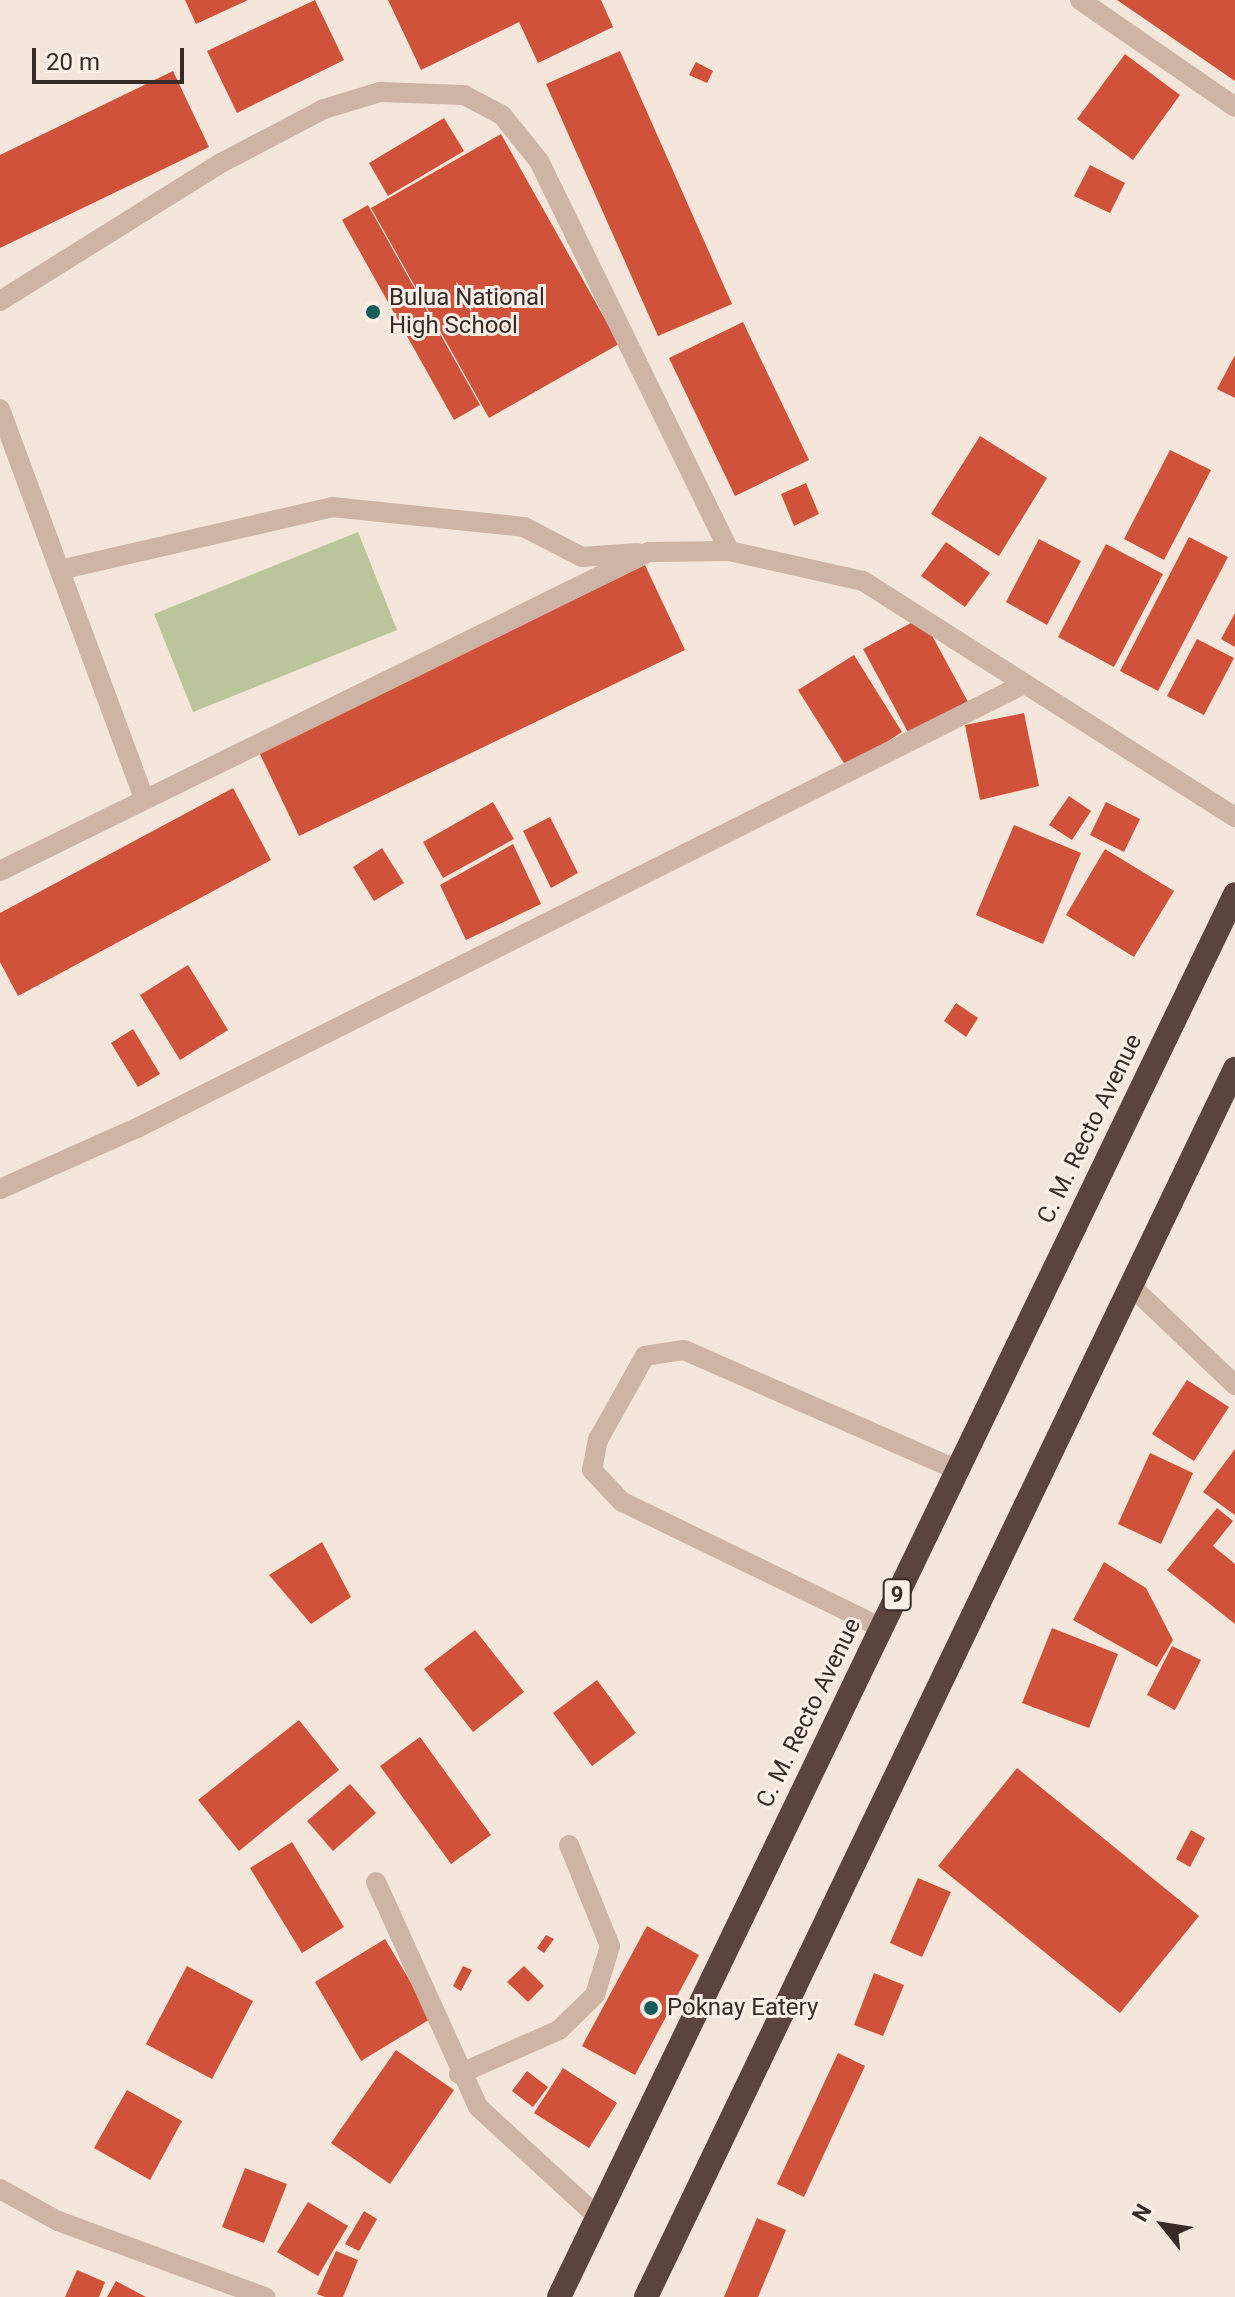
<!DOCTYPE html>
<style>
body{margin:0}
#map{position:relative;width:1235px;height:2297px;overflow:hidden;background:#f4e6da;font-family:Roboto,sans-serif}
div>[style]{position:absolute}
.green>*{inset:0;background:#bac599}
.building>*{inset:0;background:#d1523b}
.minor>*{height:20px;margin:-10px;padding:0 10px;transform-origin:10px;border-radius:10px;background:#cdb4a5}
.highway>*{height:24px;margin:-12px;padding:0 12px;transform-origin:12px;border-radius:12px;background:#5a443d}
.dots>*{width:22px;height:22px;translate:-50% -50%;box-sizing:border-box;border:4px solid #fbf0e7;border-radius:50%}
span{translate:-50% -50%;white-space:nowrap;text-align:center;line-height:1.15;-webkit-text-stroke:6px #fbf0e7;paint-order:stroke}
.shield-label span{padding:2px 6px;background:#fbf0e7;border:2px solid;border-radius:6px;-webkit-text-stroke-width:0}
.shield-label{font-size:22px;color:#382b27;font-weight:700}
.poi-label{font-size:24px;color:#382b27}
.left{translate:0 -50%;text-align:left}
.street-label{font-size:24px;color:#382b27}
.north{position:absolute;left:1123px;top:2185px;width:80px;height:80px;-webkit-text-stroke:6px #fbf0e7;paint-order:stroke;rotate:300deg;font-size:22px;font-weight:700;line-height:32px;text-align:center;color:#382b27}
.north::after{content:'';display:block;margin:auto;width:28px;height:36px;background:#382b27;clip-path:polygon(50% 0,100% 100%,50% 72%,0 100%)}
.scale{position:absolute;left:32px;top:48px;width:152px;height:36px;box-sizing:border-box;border:4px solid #382b27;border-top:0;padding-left:10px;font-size:24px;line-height:28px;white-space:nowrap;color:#382b27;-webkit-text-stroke:6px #fbf0e7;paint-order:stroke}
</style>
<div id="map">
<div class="green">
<i style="clip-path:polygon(358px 532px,397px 630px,193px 712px,154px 614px)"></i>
</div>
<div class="building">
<i style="clip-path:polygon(185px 0,248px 0,196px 24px)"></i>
<i style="clip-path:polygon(315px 0,344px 60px,237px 113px,207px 51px)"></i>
<i style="clip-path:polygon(388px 0,601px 0,613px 27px,538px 63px,519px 22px,421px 70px)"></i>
<i style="clip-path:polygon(1117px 0,1235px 0,1235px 81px)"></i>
<i style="clip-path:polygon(620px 51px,732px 304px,658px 336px,546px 84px)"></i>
<i style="clip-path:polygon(1125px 54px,1180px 95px,1133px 160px,1077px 119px)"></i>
<i style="clip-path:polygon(696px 62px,713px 71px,707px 83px,689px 75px)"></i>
<i style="clip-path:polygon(173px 71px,209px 147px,0 248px,0 155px)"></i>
<i style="clip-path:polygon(444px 118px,464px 151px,388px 196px,369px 163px)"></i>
<i style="clip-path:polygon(501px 134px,619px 344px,489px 418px,371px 208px)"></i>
<i style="clip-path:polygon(1090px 165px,1125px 183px,1110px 213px,1074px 196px)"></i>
<i style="clip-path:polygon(368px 205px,480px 405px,454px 420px,342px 220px)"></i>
<i style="clip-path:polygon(743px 322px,809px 460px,735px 496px,669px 358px)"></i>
<i style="clip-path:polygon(1235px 355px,1235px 398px,1217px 389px)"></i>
<i style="clip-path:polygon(980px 436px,1047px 478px,999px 556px,931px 514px)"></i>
<i style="clip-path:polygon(1170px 450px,1211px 470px,1164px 560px,1124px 539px)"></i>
<i style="clip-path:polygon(806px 483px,819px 514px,794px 526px,781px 494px)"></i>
<i style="clip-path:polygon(1189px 537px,1228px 557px,1158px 691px,1120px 671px)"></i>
<i style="clip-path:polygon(1039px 539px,1081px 561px,1047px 625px,1006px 602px)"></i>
<i style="clip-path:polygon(946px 542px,990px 573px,965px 607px,921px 576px)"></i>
<i style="clip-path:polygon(1106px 544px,1163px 574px,1114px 667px,1058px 637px)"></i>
<i style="clip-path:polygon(645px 565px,685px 650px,299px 836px,259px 752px)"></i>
<i style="clip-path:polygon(1235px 613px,1235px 647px,1221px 639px)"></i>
<i style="clip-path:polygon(922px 617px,968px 702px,909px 734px,863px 649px)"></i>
<i style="clip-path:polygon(1197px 639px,1234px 658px,1204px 715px,1167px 696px)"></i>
<i style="clip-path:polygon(854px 655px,902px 732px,847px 768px,798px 690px)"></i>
<i style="clip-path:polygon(1024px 713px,1039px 786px,980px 800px,965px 725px)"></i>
<i style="clip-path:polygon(233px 788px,271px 860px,18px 996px,0 962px,0 913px)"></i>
<i style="clip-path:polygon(1069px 796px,1091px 811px,1072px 840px,1049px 825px)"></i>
<i style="clip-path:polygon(493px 802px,514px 839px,443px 878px,423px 842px)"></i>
<i style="clip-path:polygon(1106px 802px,1140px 819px,1124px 852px,1090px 835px)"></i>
<i style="clip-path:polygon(550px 817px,578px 873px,551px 888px,523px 831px)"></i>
<i style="clip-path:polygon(1014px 825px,1081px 853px,1043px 944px,976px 915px)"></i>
<i style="clip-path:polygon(513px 844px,541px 904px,466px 940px,440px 885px)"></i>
<i style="clip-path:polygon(382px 848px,404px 883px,374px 901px,353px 867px)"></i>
<i style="clip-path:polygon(1105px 849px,1174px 891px,1134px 957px,1066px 915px)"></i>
<i style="clip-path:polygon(188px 965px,228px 1030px,180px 1060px,140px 995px)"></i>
<i style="clip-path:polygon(956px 1003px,978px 1018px,966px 1037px,944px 1021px)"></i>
<i style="clip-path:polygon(133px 1029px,160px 1074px,138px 1087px,111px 1043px)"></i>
<i style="clip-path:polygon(1187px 1380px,1229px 1407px,1194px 1461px,1152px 1434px)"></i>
<i style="clip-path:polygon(1235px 1449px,1235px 1515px,1203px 1492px)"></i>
<i style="clip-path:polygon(1150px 1453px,1193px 1473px,1161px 1544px,1118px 1524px)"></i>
<i style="clip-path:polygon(1217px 1508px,1233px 1521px,1213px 1546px,1235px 1564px,1235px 1624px,1167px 1570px)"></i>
<i style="clip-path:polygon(322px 1542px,351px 1597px,311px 1624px,269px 1575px)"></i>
<i style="clip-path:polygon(1104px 1562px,1146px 1588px,1173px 1640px,1157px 1667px,1073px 1620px)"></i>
<i style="clip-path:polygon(1052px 1628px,1118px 1654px,1089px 1728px,1022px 1703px)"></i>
<i style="clip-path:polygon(475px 1630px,524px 1692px,473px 1732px,424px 1669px)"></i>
<i style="clip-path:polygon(1172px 1646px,1201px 1660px,1175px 1710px,1147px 1695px)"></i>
<i style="clip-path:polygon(597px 1680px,636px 1733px,592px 1766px,553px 1713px)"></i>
<i style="clip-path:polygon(299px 1720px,339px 1770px,239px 1851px,198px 1800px)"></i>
<i style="clip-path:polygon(420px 1737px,491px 1835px,451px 1864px,380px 1766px)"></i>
<i style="clip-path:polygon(1017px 1768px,1199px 1916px,1120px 2013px,938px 1866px)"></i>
<i style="clip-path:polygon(350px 1784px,376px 1813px,333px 1851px,307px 1821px)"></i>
<i style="clip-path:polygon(1191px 1830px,1205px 1838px,1190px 1867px,1176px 1859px)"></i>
<i style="clip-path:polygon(292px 1842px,344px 1927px,302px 1953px,250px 1868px)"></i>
<i style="clip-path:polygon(918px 1878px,951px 1892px,922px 1957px,890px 1943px)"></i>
<i style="clip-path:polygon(647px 1926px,699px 1955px,635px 2075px,582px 2046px)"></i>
<i style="clip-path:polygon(546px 1935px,554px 1939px,544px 1953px,537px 1948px)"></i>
<i style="clip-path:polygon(385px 1939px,432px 2018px,361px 2061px,315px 1982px)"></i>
<i style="clip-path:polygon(187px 1966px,253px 2001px,212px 2079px,146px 2044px)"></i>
<i style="clip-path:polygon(463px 1966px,472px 1970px,461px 1991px,453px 1986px)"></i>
<i style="clip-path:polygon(524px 1966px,544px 1986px,528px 2002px,507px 1982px)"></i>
<i style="clip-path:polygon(874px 1973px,904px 1985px,883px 2036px,854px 2025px)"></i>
<i style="clip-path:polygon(396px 2050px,454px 2090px,390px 2184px,331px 2143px)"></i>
<i style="clip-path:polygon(838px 2053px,865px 2066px,804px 2197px,777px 2184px)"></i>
<i style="clip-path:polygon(563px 2068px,617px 2103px,589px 2148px,534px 2113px)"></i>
<i style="clip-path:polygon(527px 2071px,548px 2087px,533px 2107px,512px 2091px)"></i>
<i style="clip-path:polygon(127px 2090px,182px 2121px,150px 2180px,94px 2148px)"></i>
<i style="clip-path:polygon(245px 2168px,287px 2184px,264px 2243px,222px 2227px)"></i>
<i style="clip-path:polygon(308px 2202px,348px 2226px,318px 2276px,277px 2252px)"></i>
<i style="clip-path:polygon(364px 2211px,377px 2219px,359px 2251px,345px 2244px)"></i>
<i style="clip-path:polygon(757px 2218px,786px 2230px,758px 2297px,724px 2297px)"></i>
<i style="clip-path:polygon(336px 2251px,358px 2260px,343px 2297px,325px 2297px,317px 2294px)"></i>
<i style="clip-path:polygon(77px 2270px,105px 2282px,99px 2297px,65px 2297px)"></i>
<i style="clip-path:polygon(116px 2281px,146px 2297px,107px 2297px)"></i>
</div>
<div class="minor">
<i style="left:1080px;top:0;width:188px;rotate:34.6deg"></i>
<i style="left:0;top:301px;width:261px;rotate:-32deg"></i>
<i style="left:221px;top:163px;width:116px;rotate:-27.7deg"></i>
<i style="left:324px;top:109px;width:59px;rotate:-16.9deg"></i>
<i style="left:380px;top:92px;width:84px;rotate:2deg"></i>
<i style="left:464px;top:95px;width:43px;rotate:27.8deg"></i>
<i style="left:502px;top:115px;width:59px;rotate:51.2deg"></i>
<i style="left:539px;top:161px;width:434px;rotate:64deg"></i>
<i style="left:0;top:409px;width:413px;rotate:69.7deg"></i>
<i style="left:64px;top:569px;width:275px;rotate:-13deg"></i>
<i style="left:332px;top:507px;width:193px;rotate:5.9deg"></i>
<i style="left:524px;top:527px;width:65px;rotate:27.3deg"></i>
<i style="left:582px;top:557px;width:55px;rotate:-4.2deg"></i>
<i style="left:0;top:871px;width:723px;rotate:-26.18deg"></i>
<i style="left:649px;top:552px;width:80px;rotate:-0.7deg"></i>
<i style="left:729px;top:551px;width:137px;rotate:12.6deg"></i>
<i style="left:863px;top:581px;width:441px;rotate:32.4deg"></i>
<i style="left:0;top:1189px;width:150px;rotate:-24deg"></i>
<i style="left:137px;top:1128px;width:990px;rotate:-26.59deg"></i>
<i style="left:1131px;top:1286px;width:144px;rotate:43.6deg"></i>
<i style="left:882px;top:1628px;width:289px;rotate:-154.1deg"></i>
<i style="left:622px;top:1502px;width:44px;rotate:-133.2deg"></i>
<i style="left:592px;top:1470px;width:31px;rotate:-79deg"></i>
<i style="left:598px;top:1440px;width:96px;rotate:-60.8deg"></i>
<i style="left:645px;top:1356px;width:39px;rotate:-9deg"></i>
<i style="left:684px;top:1350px;width:298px;rotate:23.7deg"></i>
<i style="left:376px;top:1882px;width:247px;rotate:65.6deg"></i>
<i style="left:478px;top:2107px;width:161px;rotate:42.5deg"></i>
<i style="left:459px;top:2074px;width:109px;rotate:-23.7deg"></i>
<i style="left:559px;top:2030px;width:50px;rotate:-44.2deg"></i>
<i style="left:595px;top:1995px;width:51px;rotate:-73deg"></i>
<i style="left:610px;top:1946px;width:109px;rotate:-112.1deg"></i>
<i style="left:0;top:2189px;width:66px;rotate:28.9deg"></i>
<i style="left:58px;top:2221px;width:221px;rotate:20.2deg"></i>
</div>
<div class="highway">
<i style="left:559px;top:2297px;width:1557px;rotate:-64.27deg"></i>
<i style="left:646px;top:2297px;width:1362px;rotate:-64.38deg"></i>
</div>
<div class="dots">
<i style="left:373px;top:312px;background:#185e5c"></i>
<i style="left:651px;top:2008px;background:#185e5c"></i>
</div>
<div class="shield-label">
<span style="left:897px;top:1595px">9</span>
</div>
<div class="poi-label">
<span class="left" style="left:389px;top:312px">Bulua National<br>High School</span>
<span class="left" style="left:667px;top:2008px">Poknay Eatery</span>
</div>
<div class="street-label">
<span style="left:1090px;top:1129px;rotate:-64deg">C. M. Recto Avenue</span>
<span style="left:809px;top:1713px;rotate:-64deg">C. M. Recto Avenue</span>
</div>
<div class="north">N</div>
<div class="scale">20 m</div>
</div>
